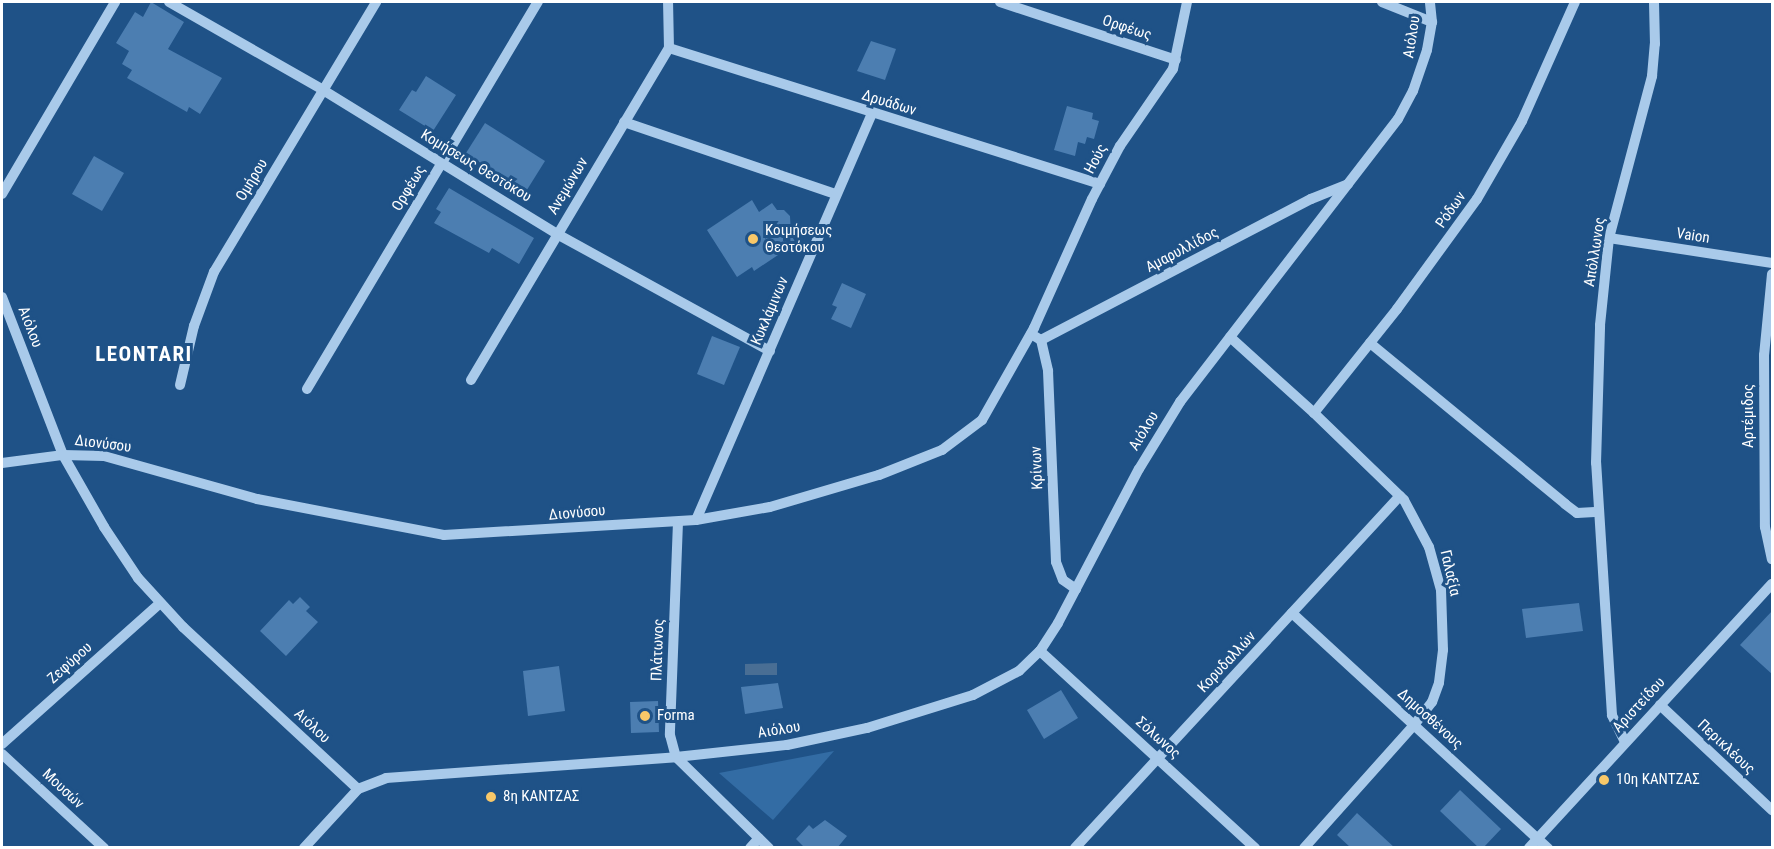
<!DOCTYPE html>
<meta charset="utf-8">
<style>
body{margin:0}
#map{position:relative;width:1774px;height:849px;overflow:hidden;background:#1f5287;font-family:"Roboto Condensed",sans-serif}
div>[style]{position:absolute}
.green>*{inset:0;background:#336ca4}
.water>*{inset:0;background:#496e94}
.building>*{inset:0;background:#4c7eb1}
.minor>*{height:10px;margin:-5px;padding:0 5px;transform-origin:5px;border-radius:5px;background:#a9caea}
.dots>*{width:16px;height:16px;translate:-50% -50%;box-sizing:border-box;border:3px solid #1f5287;border-radius:50%}
span{translate:-50% -50%;white-space:nowrap;text-align:center;line-height:1.15;-webkit-text-stroke:6px #1f5287;paint-order:stroke}
.street-label{font-size:15px;color:#fff}
.poi-label{font-size:15px;color:#fff}
.left{translate:0 -50%;text-align:left}
.district-label{font-size:21px;color:#fff;font-weight:700;letter-spacing:1.5px}
.frame{position:absolute;inset:0;border:3px solid #fff;pointer-events:none}
</style>
<div id="map">
<div class="green">
<i style="clip-path:polygon(834px 751px,773px 820px,719px 773px)"></i>
</div>
<div class="water">
<i style="clip-path:polygon(777px 663px,777px 675px,745px 675px,745px 664px)"></i>
</div>
<div class="building">
<i style="clip-path:polygon(151px 2px,184px 22px,168px 49px,222px 78px,200px 114px,189px 107px,187px 112px,127px 78px,132px 70px,122px 64px,129px 51px,116px 43px,135px 12px,143px 17px)"></i>
<i style="clip-path:polygon(871px 41px,896px 49px,885px 80px,857px 71px)"></i>
<i style="clip-path:polygon(426px 76px,456px 95px,433px 131px,399px 110px,412px 90px,416px 92px)"></i>
<i style="clip-path:polygon(1067px 106px,1093px 113px,1092px 119px,1099px 121px,1094px 139px,1087px 137px,1085px 144px,1078px 142px,1075px 156px,1054px 150px)"></i>
<i style="clip-path:polygon(485px 123px,545px 161px,525px 193px,466px 153px)"></i>
<i style="clip-path:polygon(94px 156px,124px 173px,102px 211px,72px 194px)"></i>
<i style="clip-path:polygon(449px 188px,534px 238px,519px 264px,492px 248px,489px 253px,434px 223px,441px 212px,436px 209px)"></i>
<i style="clip-path:polygon(752px 200px,759px 212px,772px 203px,777px 210px,784px 210px,790px 216px,791px 235px,796px 243px,754px 271px,752px 267px,737px 277px,707px 230px)"></i>
<i style="clip-path:polygon(842px 283px,866px 294px,851px 328px,831px 319px,837px 307px,832px 305px)"></i>
<i style="clip-path:polygon(712px 336px,740px 347px,724px 385px,697px 374px)"></i>
<i style="clip-path:polygon(300px 597px,310px 607px,306px 611px,318px 622px,286px 656px,260px 631px,289px 600px,293px 604px)"></i>
<i style="clip-path:polygon(1579px 603px,1583px 631px,1526px 638px,1522px 609px)"></i>
<i style="clip-path:polygon(1773px 610px,1773px 675px,1740px 645px)"></i>
<i style="clip-path:polygon(559px 666px,565px 711px,528px 716px,523px 671px)"></i>
<i style="clip-path:polygon(778px 683px,783px 708px,745px 714px,741px 687px)"></i>
<i style="clip-path:polygon(1061px 690px,1078px 718px,1044px 739px,1027px 710px)"></i>
<i style="clip-path:polygon(658px 701px,659px 732px,631px 733px,630px 702px)"></i>
<i style="clip-path:polygon(1460px 790px,1501px 829px,1483px 848px,1479px 848px,1440px 811px)"></i>
<i style="clip-path:polygon(1357px 813px,1395px 848px,1351px 848px,1337px 835px)"></i>
<i style="clip-path:polygon(825px 820px,847px 836px,837px 848px,805px 848px,796px 839px,809px 825px,813px 829px)"></i>
</div>
<div class="minor">
<i style="left:169px;top:2px;width:177px;rotate:29.7deg"></i>
<i style="left:323px;top:90px;width:275px;rotate:31.6deg"></i>
<i style="left:557px;top:234px;width:243px;rotate:28.8deg"></i>
<i style="left:1000px;top:2px;width:185px;rotate:18.2deg"></i>
<i style="left:1382px;top:2px;width:54px;rotate:21.8deg"></i>
<i style="left:669px;top:48px;width:452px;rotate:17.5deg"></i>
<i style="left:624px;top:122px;width:224px;rotate:18.8deg"></i>
<i style="left:2px;top:194px;width:223px;rotate:-59.5deg"></i>
<i style="left:1609px;top:238px;width:165px;rotate:8.7deg"></i>
<i style="left:1772px;top:274px;width:81px;rotate:95.6deg"></i>
<i style="left:1764px;top:355px;width:172px;rotate:89.7deg"></i>
<i style="left:1765px;top:527px;width:33px;rotate:78deg"></i>
<i style="left:2px;top:297px;width:169px;rotate:68.9deg"></i>
<i style="left:63px;top:455px;width:83px;rotate:60.3deg"></i>
<i style="left:104px;top:527px;width:61px;rotate:56.3deg"></i>
<i style="left:138px;top:578px;width:67px;rotate:47.4deg"></i>
<i style="left:183px;top:627px;width:238px;rotate:42.8deg"></i>
<i style="left:1031px;top:334px;width:12px;rotate:31deg"></i>
<i style="left:1041px;top:340px;width:305px;rotate:-27.6deg"></i>
<i style="left:1311px;top:199px;width:40px;rotate:-22deg"></i>
<i style="left:1230px;top:337px;width:113px;rotate:42.1deg"></i>
<i style="left:1314px;top:413px;width:125px;rotate:44deg"></i>
<i style="left:1404px;top:500px;width:53px;rotate:62deg"></i>
<i style="left:1429px;top:547px;width:45px;rotate:74.4deg"></i>
<i style="left:1441px;top:590px;width:60px;rotate:88.1deg"></i>
<i style="left:1443px;top:650px;width:33px;rotate:97deg"></i>
<i style="left:1439px;top:683px;width:20px;rotate:110deg"></i>
<i style="left:1432px;top:702px;width:29px;rotate:128deg"></i>
<i style="left:1414px;top:725px;width:165px;rotate:131.8deg"></i>
<i style="left:1041px;top:340px;width:32px;rotate:77deg"></i>
<i style="left:1048px;top:371px;width:191px;rotate:87.6deg"></i>
<i style="left:1056px;top:562px;width:19px;rotate:69deg"></i>
<i style="left:1063px;top:580px;width:16px;rotate:35deg"></i>
<i style="left:1370px;top:343px;width:253px;rotate:39.5deg"></i>
<i style="left:1565px;top:504px;width:15px;rotate:37deg"></i>
<i style="left:1577px;top:513px;width:22px;rotate:-3deg"></i>
<i style="left:471px;top:380px;width:387px;rotate:-59.2deg"></i>
<i style="left:669px;top:48px;width:46px;rotate:-91.2deg"></i>
<i style="left:180px;top:385px;width:61px;rotate:-76.7deg"></i>
<i style="left:194px;top:326px;width:58px;rotate:-69.7deg"></i>
<i style="left:214px;top:272px;width:315px;rotate:-59deg"></i>
<i style="left:307px;top:389px;width:451px;rotate:-59.2deg"></i>
<i style="left:1314px;top:413px;width:133px;rotate:-51.4deg"></i>
<i style="left:1397px;top:309px;width:136px;rotate:-54deg"></i>
<i style="left:1477px;top:199px;width:90px;rotate:-60deg"></i>
<i style="left:1522px;top:121px;width:130px;rotate:-66deg"></i>
<i style="left:2px;top:463px;width:62px;rotate:-7.5deg"></i>
<i style="left:63px;top:455px;width:41px;rotate:1.4deg"></i>
<i style="left:104px;top:456px;width:159px;rotate:15.7deg"></i>
<i style="left:257px;top:499px;width:190px;rotate:10.9deg"></i>
<i style="left:444px;top:535px;width:252px;rotate:-3.4deg"></i>
<i style="left:696px;top:520px;width:75px;rotate:-10deg"></i>
<i style="left:770px;top:507px;width:114px;rotate:-16.4deg"></i>
<i style="left:879px;top:475px;width:68px;rotate:-21.6deg"></i>
<i style="left:942px;top:450px;width:50px;rotate:-36.9deg"></i>
<i style="left:982px;top:420px;width:106px;rotate:-60.5deg"></i>
<i style="left:1034px;top:328px;width:141px;rotate:-65.8deg"></i>
<i style="left:1092px;top:199px;width:60px;rotate:-62.2deg"></i>
<i style="left:1120px;top:146px;width:93px;rotate:-55.5deg"></i>
<i style="left:1173px;top:69px;width:68px;rotate:-78.2deg"></i>
<i style="left:696px;top:520px;width:443px;rotate:-66.6deg"></i>
<i style="left:678px;top:522px;width:213px;rotate:92.2deg"></i>
<i style="left:670px;top:735px;width:23px;rotate:75deg"></i>
<i style="left:676px;top:757px;width:130px;rotate:44.4deg"></i>
<i style="left:1292px;top:613px;width:348px;rotate:42.6deg"></i>
<i style="left:1040px;top:651px;width:292px;rotate:42.5deg"></i>
<i style="left:1660px;top:705px;width:154px;rotate:43.2deg"></i>
<i style="left:1625px;top:742px;width:30px;rotate:-116deg"></i>
<i style="left:1612px;top:715px;width:253px;rotate:-93.6deg"></i>
<i style="left:1596px;top:463px;width:138px;rotate:-88.3deg"></i>
<i style="left:1600px;top:325px;width:87px;rotate:-84.1deg"></i>
<i style="left:1609px;top:238px;width:168px;rotate:-75.1deg"></i>
<i style="left:1652px;top:76px;width:32px;rotate:-85deg"></i>
<i style="left:1655px;top:44px;width:42px;rotate:-91.4deg"></i>
<i style="left:2px;top:744px;width:210px;rotate:-41.7deg"></i>
<i style="left:2px;top:754px;width:139px;rotate:42.7deg"></i>
<i style="left:304px;top:848px;width:80px;rotate:-47.5deg"></i>
<i style="left:358px;top:789px;width:30px;rotate:-21deg"></i>
<i style="left:386px;top:778px;width:291px;rotate:-4.1deg"></i>
<i style="left:676px;top:757px;width:112px;rotate:-6.2deg"></i>
<i style="left:787px;top:745px;width:82px;rotate:-12deg"></i>
<i style="left:867px;top:728px;width:111px;rotate:-17.3deg"></i>
<i style="left:973px;top:695px;width:52px;rotate:-27.6deg"></i>
<i style="left:1019px;top:671px;width:29px;rotate:-44deg"></i>
<i style="left:1040px;top:651px;width:33px;rotate:-57deg"></i>
<i style="left:1058px;top:623px;width:174px;rotate:-62.3deg"></i>
<i style="left:1139px;top:469px;width:79px;rotate:-58.5deg"></i>
<i style="left:1180px;top:402px;width:357px;rotate:-52.4deg"></i>
<i style="left:1398px;top:119px;width:32px;rotate:-62deg"></i>
<i style="left:1413px;top:91px;width:43px;rotate:-71.1deg"></i>
<i style="left:1427px;top:50px;width:28px;rotate:-80deg"></i>
<i style="left:1432px;top:22px;width:20px;rotate:-96deg"></i>
<i style="left:750px;top:848px;width:13px;rotate:-48deg"></i>
<i style="left:1075px;top:848px;width:479px;rotate:-47.3deg"></i>
<i style="left:1529px;top:848px;width:359px;rotate:-47.4deg"></i>
</div>
<div class="dots">
<i style="left:753px;top:239px;background:#f8c869"></i>
<i style="left:645px;top:716px;background:#f8c869"></i>
<i style="left:1604px;top:780px;background:#f8c869"></i>
<i style="left:491px;top:797px;background:#f8c869"></i>
</div>
<div class="street-label">
<span style="left:1127px;top:28px;rotate:18deg">Ορφέως</span>
<span style="left:1412px;top:37px;rotate:-81deg">Αιόλου</span>
<span style="left:889px;top:103px;rotate:17deg">Δρυάδων</span>
<span style="left:1096px;top:159px;rotate:-62deg">Ηούς</span>
<span style="left:476px;top:166px;rotate:31deg">Κομήσεως Θεοτόκου</span>
<span style="left:252px;top:180px;rotate:-59deg">Ομήρου</span>
<span style="left:568px;top:186px;rotate:-59deg">Ανεμώνων</span>
<span style="left:409px;top:188px;rotate:-59deg">Ορφέως</span>
<span style="left:1451px;top:210px;rotate:-55deg">Ρόδων</span>
<span style="left:1693px;top:236px;rotate:9deg">Vaion</span>
<span style="left:1182px;top:250px;rotate:-28deg">Αμαρυλλίδος</span>
<span style="left:1595px;top:252px;rotate:-81deg">Απόλλωνος</span>
<span style="left:770px;top:311px;rotate:-67deg">Κυκλάμινων</span>
<span style="left:30px;top:327px;rotate:69deg">Αιόλου</span>
<span style="left:1749px;top:416px;rotate:-90deg">Αρτέμιδος</span>
<span style="left:1144px;top:431px;rotate:-59deg">Αιόλου</span>
<span style="left:103px;top:444px;rotate:7deg">Διονύσου</span>
<span style="left:1037px;top:468px;rotate:-92deg">Κρίνων</span>
<span style="left:577px;top:513px;rotate:-5deg">Διονύσου</span>
<span style="left:1450px;top:573px;rotate:77deg">Γαλαξία</span>
<span style="left:658px;top:650px;rotate:-88deg">Πλάτωνος</span>
<span style="left:1227px;top:662px;rotate:-47deg">Κορυδαλλών</span>
<span style="left:70px;top:663px;rotate:-42deg">Ζεφύρου</span>
<span style="left:1639px;top:705px;rotate:-47deg">Αριστείδου</span>
<span style="left:1430px;top:719px;rotate:42deg">Δημοσθένους</span>
<span style="left:312px;top:726px;rotate:43deg">Αιόλου</span>
<span style="left:779px;top:730px;rotate:-9deg">Αιόλου</span>
<span style="left:1158px;top:738px;rotate:42deg">Σόλωνος</span>
<span style="left:1726px;top:747px;rotate:43deg">Περικλέους</span>
<span style="left:63px;top:789px;rotate:43deg">Μουσών</span>
</div>
<div class="poi-label">
<span class="left" style="left:765px;top:239px">Κοιμήσεως<br>Θεοτόκου</span>
<span class="left" style="left:657px;top:716px">Forma</span>
<span class="left" style="left:1616px;top:780px">10η ΚΑΝΤΖΑΣ</span>
<span class="left" style="left:503px;top:797px">8η ΚΑΝΤΖΑΣ</span>
</div>
<div class="district-label">
<span style="left:144px;top:354px">LEONTARI</span>
</div>
<div class="frame"></div>
</div>
